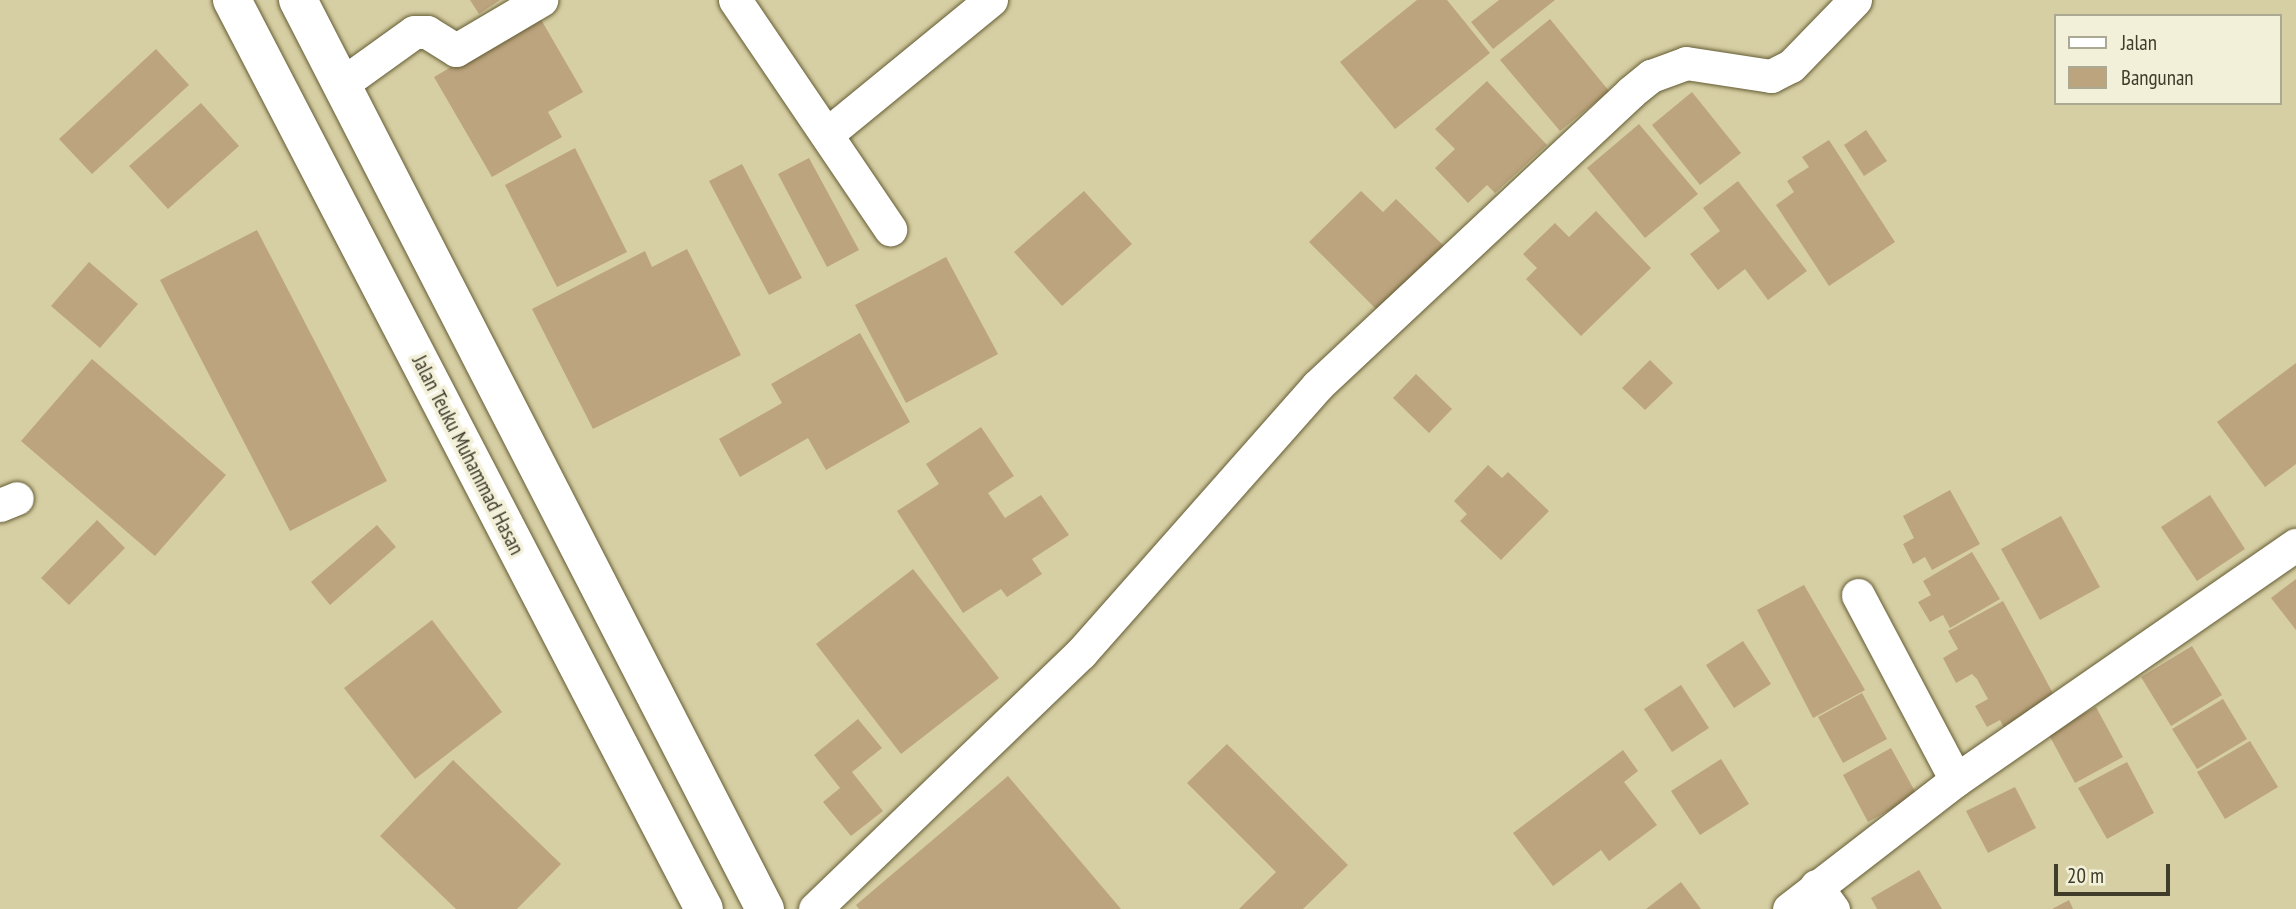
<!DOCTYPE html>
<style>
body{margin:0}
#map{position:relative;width:2296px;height:909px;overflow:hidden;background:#d7cfa4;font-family:"PT Sans Narrow",sans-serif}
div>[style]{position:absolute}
.building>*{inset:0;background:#bca47e}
.roads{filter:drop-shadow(0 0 2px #645c34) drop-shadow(0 0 2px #645c34)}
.minor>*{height:33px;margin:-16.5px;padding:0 16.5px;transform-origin:16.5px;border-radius:16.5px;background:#fff}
.trunk>*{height:38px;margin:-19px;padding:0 19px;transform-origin:19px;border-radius:19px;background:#fff}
span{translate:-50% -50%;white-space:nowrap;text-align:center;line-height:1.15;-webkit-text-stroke:7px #f3f0da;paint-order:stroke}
.street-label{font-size:21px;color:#3f3c2a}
.legend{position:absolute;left:2054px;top:14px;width:228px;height:91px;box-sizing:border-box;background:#f3f0da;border:2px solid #aba894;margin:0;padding:9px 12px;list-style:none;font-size:21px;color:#3f3c2a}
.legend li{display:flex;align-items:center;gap:14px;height:35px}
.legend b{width:35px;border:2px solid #aba894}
.scale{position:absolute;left:2054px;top:864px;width:116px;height:32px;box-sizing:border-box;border:4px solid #3f3c2a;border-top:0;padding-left:9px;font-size:21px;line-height:24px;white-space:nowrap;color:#3f3c2a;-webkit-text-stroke:5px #f3f0da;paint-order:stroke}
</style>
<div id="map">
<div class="building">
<i style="clip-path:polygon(470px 0,500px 0,479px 14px)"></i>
<i style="clip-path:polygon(1417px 0,1447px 0,1490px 53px,1395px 129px,1340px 62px)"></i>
<i style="clip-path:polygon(1499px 0,1555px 0,1493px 49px,1471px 22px)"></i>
<i style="clip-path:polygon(539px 16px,583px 92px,548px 112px,562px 137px,492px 177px,434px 77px)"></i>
<i style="clip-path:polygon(1550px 19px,1609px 91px,1560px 131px,1500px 60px)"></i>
<i style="clip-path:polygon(156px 49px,189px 85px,92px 174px,59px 139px)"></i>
<i style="clip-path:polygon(1487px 81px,1547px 145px,1495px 193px,1487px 185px,1468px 203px,1435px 168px,1455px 149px,1435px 129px)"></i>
<i style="clip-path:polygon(1692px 92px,1741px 153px,1700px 185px,1652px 125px)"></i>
<i style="clip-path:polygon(201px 103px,239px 146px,168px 209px,129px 166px)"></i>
<i style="clip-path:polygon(1639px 124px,1698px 194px,1645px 238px,1587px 168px)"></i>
<i style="clip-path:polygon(1866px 130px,1887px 161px,1864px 176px,1844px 145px)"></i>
<i style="clip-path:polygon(1829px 140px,1895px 242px,1829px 286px,1776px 205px,1794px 192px,1787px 181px,1809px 167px,1802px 157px)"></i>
<i style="clip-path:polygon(575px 148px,627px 252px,557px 287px,505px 185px)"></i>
<i style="clip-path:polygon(809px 158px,859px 250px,827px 267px,778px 174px)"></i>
<i style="clip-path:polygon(742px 164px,802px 278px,769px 295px,709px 181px)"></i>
<i style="clip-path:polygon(1738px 181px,1807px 271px,1768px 300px,1745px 269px,1718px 290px,1690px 254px,1720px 231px,1703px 208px)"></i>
<i style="clip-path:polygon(1084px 191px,1132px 244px,1062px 306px,1014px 252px)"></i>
<i style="clip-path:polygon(1361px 191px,1383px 212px,1396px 199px,1446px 248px,1380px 313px,1309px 242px)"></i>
<i style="clip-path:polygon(1596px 211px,1651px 268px,1581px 336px,1526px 279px,1537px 268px,1523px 254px,1555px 223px,1569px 237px)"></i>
<i style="clip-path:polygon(257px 230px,387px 481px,290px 531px,160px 280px)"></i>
<i style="clip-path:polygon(687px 249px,741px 355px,593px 429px,532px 309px,645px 251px,652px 267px)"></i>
<i style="clip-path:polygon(946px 257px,998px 354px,906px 403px,855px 305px)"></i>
<i style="clip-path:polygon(89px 262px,138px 304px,100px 348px,51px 306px)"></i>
<i style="clip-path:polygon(860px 333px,910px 422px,826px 470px,808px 438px,740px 477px,719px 439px,782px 403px,771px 384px)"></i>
<i style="clip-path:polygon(92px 359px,226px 475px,155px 556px,21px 441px)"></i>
<i style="clip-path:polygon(1650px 360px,1673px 383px,1645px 410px,1622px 388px)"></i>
<i style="clip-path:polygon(2296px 363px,2296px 464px,2265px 487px,2217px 422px)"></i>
<i style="clip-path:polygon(1416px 374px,1452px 409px,1429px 433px,1393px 398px)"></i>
<i style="clip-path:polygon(981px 427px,1014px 476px,988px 493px,1005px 518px,1041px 495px,1069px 535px,1032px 559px,1042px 574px,1007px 597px,1001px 589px,963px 613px,897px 511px,939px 484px,926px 464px)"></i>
<i style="clip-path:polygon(1488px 465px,1502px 478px,1508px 472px,1549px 511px,1501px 560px,1460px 521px,1467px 514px,1454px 501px)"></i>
<i style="clip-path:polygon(1950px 490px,1980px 544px,1932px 570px,1925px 557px,1913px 564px,1903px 544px,1914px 538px,1903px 516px)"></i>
<i style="clip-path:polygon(2210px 495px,2245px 549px,2197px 581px,2161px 527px)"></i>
<i style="clip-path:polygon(2061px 516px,2100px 587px,2040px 620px,2001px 549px)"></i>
<i style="clip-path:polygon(97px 520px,125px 548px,69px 605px,41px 578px)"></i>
<i style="clip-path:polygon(377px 525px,396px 547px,330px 605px,311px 582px)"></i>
<i style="clip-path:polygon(1972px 552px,2000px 599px,1950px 628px,1943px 615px,1930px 622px,1918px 602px,1931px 595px,1923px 581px)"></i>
<i style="clip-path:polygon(913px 569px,999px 678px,901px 754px,816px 644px)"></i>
<i style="clip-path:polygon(2296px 579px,2296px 630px,2271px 598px)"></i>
<i style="clip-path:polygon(1804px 585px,1865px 690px,1813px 718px,1757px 610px)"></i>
<i style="clip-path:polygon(2003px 601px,2056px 699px,2004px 728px,2000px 720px,1987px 727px,1975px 706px,1988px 699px,1977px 679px,1972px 674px,1956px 683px,1943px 658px,1958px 649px,1948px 631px)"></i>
<i style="clip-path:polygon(432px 620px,502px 712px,415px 779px,344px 688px)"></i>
<i style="clip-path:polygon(1743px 641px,1771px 684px,1734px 708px,1706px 665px)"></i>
<i style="clip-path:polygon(2192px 646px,2222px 695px,2171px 726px,2141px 677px)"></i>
<i style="clip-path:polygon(1681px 685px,1709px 728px,1672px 752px,1644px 709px)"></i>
<i style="clip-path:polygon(1862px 693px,1887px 739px,1843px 763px,1818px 717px)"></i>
<i style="clip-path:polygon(2223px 699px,2247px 739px,2197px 769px,2172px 729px)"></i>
<i style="clip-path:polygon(2096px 707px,2123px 757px,2075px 783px,2048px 733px)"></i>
<i style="clip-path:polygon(858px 719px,882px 748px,852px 772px,883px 811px,851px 836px,823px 802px,840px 788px,814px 755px)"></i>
<i style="clip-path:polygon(2250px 741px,2278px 787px,2225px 819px,2197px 772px)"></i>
<i style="clip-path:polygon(1227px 744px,1348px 865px,1303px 909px,1239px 909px,1276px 872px,1187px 783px)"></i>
<i style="clip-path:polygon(1891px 748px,1917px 795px,1868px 822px,1843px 775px)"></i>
<i style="clip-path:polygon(1623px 750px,1638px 771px,1624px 782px,1657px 825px,1609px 861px,1601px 850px,1553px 886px,1513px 833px)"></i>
<i style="clip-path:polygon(1721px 759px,1749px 804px,1700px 835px,1671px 791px)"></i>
<i style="clip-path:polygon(453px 760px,561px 864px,517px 909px,456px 909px,380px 836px)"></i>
<i style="clip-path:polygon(2127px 762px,2154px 813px,2107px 839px,2078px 788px)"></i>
<i style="clip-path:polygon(1008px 776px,1121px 909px,859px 909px,856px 905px)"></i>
<i style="clip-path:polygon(2015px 787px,2036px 828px,1988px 853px,1966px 811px)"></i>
<i style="clip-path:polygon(1919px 870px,1942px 909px,1877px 909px,1871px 898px)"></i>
<i style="clip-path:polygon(1681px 882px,1701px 909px,1646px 909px)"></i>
<i style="clip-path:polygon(2069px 900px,2073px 909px,2052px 909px)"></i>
</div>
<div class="roads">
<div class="minor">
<i style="left:735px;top:0;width:277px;rotate:55.9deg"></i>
<i style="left:343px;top:83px;width:87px;rotate:-35.7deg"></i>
<i style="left:414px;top:32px;width:13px"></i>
<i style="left:427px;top:32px;width:34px;rotate:32deg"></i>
<i style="left:456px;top:50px;width:99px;rotate:-30.5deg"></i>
<i style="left:827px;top:134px;width:212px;rotate:-39.3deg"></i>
<i style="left:0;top:505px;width:18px;rotate:-22deg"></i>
<i style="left:1858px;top:595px;width:209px;rotate:62.1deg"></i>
<i style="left:1816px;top:886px;width:29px;rotate:54deg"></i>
<i style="left:815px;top:909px;width:369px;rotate:-43.9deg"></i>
<i style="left:1081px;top:653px;width:356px;rotate:-48.5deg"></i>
<i style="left:1317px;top:386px;width:430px;rotate:-43.1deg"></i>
<i style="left:1631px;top:92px;width:26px;rotate:-39deg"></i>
<i style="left:1651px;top:76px;width:37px;rotate:-20deg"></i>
<i style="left:1686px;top:63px;width:86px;rotate:8.7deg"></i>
<i style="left:1771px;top:76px;width:22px;rotate:-27deg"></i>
<i style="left:1791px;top:66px;width:92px;rotate:-45.9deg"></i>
<i style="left:1789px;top:909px;width:211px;rotate:-37.7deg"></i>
<i style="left:1956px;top:780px;width:413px;rotate:-34.7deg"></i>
</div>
<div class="trunk">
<i style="left:232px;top:0;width:1024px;rotate:62.56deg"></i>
<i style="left:298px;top:0;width:1022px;rotate:62.81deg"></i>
</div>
</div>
<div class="street-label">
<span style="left:468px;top:455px;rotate:63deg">Jalan Teuku Muhammad Hasan</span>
</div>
<ul class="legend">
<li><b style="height:9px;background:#fff"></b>Jalan</li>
<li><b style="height:19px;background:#bca47e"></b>Bangunan</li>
</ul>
<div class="scale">20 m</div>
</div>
